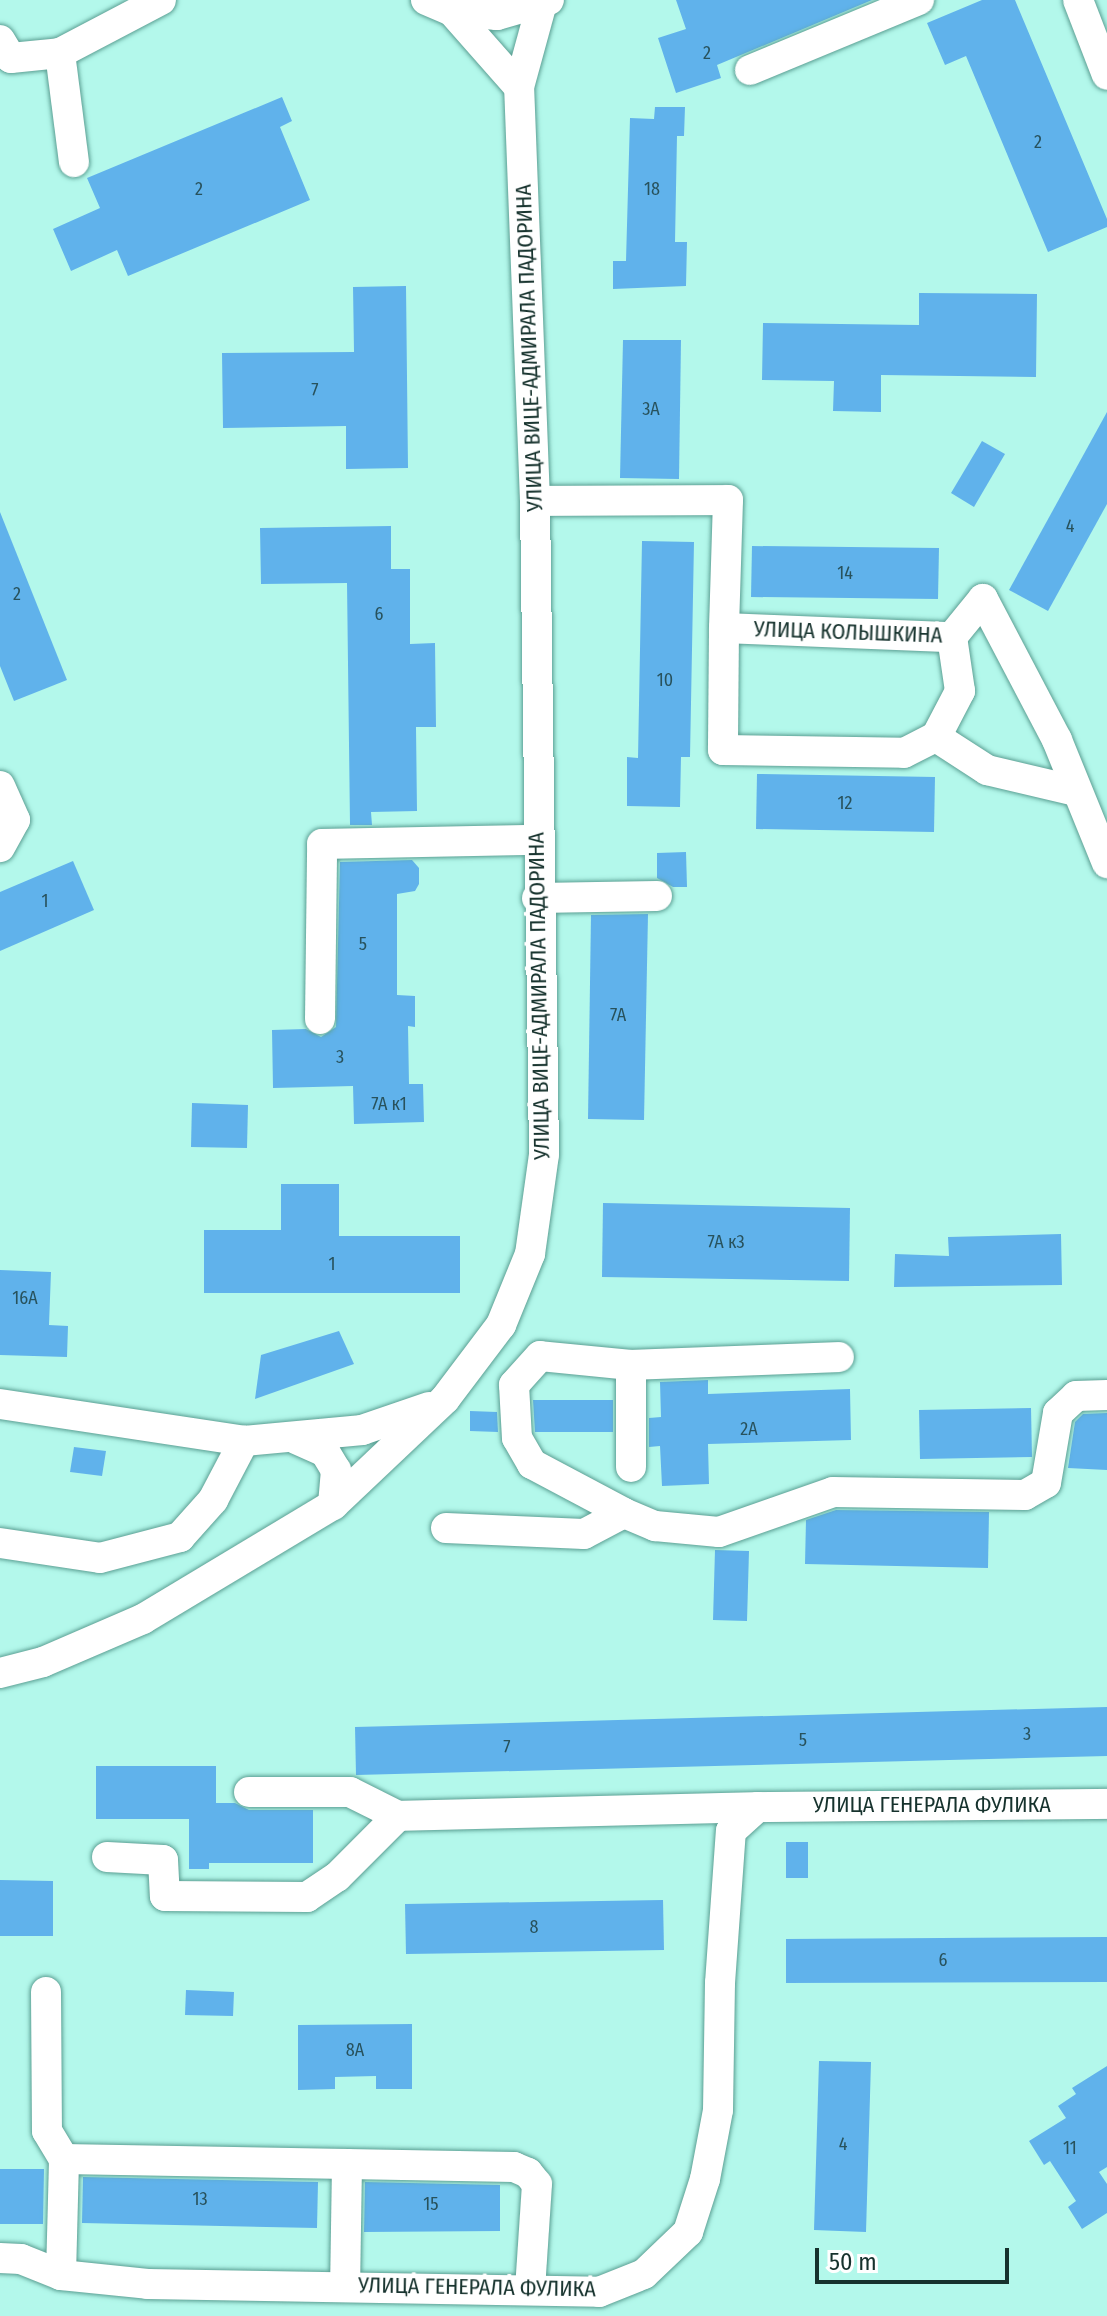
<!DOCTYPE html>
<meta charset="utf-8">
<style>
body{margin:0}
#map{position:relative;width:1107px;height:2316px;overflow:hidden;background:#b3f8eb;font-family:"Fira Sans Condensed",sans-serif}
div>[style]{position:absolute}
.building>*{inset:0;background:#60b2eb}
.roads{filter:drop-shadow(0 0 2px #5b9f93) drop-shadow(0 0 2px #5b9f93)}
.minor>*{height:30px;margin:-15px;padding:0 15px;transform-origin:15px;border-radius:15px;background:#fff}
span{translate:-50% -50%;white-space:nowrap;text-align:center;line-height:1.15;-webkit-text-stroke:7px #fff;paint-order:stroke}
.number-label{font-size:18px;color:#28525c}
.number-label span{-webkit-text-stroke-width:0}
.street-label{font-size:22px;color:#16322d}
.scale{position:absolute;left:815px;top:2248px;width:194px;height:36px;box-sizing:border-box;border:4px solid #16322d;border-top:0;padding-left:10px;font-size:24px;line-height:28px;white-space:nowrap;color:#16322d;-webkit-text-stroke:6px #fff;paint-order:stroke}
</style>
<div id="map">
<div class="building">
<i style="clip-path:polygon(676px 0,872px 0,717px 65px,721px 78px,676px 93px,658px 38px,686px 29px)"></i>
<i style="clip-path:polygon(982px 0,1015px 0,1107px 219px,1107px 227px,1048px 252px,966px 56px,945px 65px,927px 23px)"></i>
<i style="clip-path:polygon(282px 97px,292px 121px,280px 127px,310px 200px,128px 276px,117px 250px,71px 271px,53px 229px,100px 208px,87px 178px)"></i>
<i style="clip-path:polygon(655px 107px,685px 107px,684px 136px,677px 136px,675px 242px,687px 242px,686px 286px,613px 289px,613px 261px,626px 261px,630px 118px,654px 119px)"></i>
<i style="clip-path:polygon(406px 286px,408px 468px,346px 469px,346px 426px,223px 428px,222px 353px,354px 352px,353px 287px)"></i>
<i style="clip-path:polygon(919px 293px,1037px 294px,1036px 377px,881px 375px,881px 412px,833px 411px,834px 381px,762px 380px,763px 323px,919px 325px)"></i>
<i style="clip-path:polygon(623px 340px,681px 340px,679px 479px,620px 478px)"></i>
<i style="clip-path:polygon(1107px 412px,1107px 504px,1048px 611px,1009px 590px)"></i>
<i style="clip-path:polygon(982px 441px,1005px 454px,974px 507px,951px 493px)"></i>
<i style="clip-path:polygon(0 512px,67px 680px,14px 701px,0 666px)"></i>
<i style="clip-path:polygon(391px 526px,391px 569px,410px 569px,410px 644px,435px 643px,436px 727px,416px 727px,417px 811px,371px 812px,372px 825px,350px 825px,347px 583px,261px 584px,260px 528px)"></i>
<i style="clip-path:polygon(642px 541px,694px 542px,690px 757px,681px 757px,680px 807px,627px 806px,627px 757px,638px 758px)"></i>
<i style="clip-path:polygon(752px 546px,939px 548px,938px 599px,751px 597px)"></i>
<i style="clip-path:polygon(757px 774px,935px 777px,934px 832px,756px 829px)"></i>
<i style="clip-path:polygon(686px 852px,687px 887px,673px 887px,657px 878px,657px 853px)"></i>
<i style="clip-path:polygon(412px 860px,419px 868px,419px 884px,415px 891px,397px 894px,397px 995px,415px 996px,415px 1027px,408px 1026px,409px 1084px,423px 1084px,424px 1122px,354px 1124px,353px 1086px,273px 1088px,272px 1030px,306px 1029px,321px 1037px,336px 1027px,340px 862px)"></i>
<i style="clip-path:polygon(73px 861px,94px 910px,0 951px,0 892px)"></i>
<i style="clip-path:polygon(648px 914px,644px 1120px,588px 1119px,591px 915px)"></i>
<i style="clip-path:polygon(192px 1103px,248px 1105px,247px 1148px,191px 1147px)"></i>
<i style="clip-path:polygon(281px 1184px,339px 1184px,339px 1236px,460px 1236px,460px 1293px,204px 1293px,204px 1230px,281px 1230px)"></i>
<i style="clip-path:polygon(603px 1203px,850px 1208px,849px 1281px,602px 1277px)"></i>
<i style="clip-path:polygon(1061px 1234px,1062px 1285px,894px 1287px,895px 1254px,949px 1256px,948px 1237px)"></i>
<i style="clip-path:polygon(0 1270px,51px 1272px,49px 1325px,68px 1326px,67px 1357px,0 1355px)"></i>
<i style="clip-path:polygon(339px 1331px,354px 1364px,255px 1399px,261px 1355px)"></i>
<i style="clip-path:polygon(708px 1380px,708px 1394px,850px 1389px,851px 1440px,708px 1444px,709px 1484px,662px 1486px,660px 1446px,649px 1447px,649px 1418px,661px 1417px,660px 1382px)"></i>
<i style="clip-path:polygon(533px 1400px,613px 1400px,613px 1432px,535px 1432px)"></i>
<i style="clip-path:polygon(1031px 1408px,1032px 1457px,920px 1459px,919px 1410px)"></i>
<i style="clip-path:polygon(470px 1411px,497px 1412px,498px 1432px,470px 1431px)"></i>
<i style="clip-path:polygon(1107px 1413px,1107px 1470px,1068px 1468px,1075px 1422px,1083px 1414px)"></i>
<i style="clip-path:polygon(74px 1447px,106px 1451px,102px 1476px,70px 1472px)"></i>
<i style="clip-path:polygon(836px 1510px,989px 1512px,988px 1568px,805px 1564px,806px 1520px)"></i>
<i style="clip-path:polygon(715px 1550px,749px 1551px,747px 1621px,713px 1620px)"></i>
<i style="clip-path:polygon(1107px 1707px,1107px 1756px,356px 1775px,355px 1727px)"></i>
<i style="clip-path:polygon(96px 1766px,216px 1766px,216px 1803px,235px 1803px,249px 1810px,313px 1810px,313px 1863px,209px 1863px,209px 1869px,189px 1869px,189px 1819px,96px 1819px)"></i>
<i style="clip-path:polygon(786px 1842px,808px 1842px,808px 1878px,786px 1878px)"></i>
<i style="clip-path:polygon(0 1880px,53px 1881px,53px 1936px,0 1936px)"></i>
<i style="clip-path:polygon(663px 1900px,664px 1950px,406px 1954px,405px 1904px)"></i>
<i style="clip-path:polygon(1107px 1937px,1107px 1982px,786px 1983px,786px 1939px)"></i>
<i style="clip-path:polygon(186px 1990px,234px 1992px,233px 2016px,185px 2015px)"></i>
<i style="clip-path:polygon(412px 2024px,412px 2089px,376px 2089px,376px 2076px,335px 2077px,335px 2089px,298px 2090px,298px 2025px)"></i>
<i style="clip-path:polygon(819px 2061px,871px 2062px,866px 2232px,814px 2230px)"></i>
<i style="clip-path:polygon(1107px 2066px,1107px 2167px,1099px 2172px,1107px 2184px,1107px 2213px,1082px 2229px,1068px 2207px,1076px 2201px,1050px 2161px,1044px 2165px,1029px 2141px,1066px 2118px,1058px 2106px,1076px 2094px,1072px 2088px)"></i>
<i style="clip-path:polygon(0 2169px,44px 2169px,43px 2224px,0 2224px)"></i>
<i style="clip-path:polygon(83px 2177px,318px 2182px,317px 2228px,82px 2223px)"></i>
<i style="clip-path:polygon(365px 2182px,500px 2185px,500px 2231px,364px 2232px)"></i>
</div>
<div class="roads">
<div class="minor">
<i style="left:426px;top:0;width:28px;rotate:23deg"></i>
<i style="left:452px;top:11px;width:45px;rotate:5.1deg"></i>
<i style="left:497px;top:15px;width:54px;rotate:-16.1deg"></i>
<i style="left:1078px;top:0;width:80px;rotate:68.9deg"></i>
<i style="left:452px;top:11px;width:101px;rotate:48.6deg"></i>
<i style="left:0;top:40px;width:21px;rotate:59deg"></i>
<i style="left:11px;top:58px;width:49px;rotate:-5.8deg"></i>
<i style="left:60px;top:53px;width:114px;rotate:-27.7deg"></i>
<i style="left:60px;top:53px;width:110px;rotate:82.7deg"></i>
<i style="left:750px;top:70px;width:183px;rotate:-22.5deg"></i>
<i style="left:535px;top:501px;width:193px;rotate:-0.3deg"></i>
<i style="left:728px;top:500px;width:128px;rotate:91.8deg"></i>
<i style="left:724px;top:628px;width:228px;rotate:2.3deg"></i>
<i style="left:952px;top:637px;width:49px;rotate:-50.8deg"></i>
<i style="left:983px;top:599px;width:159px;rotate:62.3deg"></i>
<i style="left:1057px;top:740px;width:133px;rotate:67.9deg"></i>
<i style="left:724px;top:628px;width:122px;rotate:90.5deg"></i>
<i style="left:723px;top:750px;width:181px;rotate:0.9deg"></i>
<i style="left:904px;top:753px;width:36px;rotate:-27deg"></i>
<i style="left:936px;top:737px;width:52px;rotate:-62.4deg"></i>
<i style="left:960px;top:691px;width:55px;rotate:-98.4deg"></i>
<i style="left:936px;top:737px;width:61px;rotate:32.9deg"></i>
<i style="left:987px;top:770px;width:91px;rotate:13.3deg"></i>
<i style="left:0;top:786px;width:37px;rotate:66deg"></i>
<i style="left:15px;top:820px;width:31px;rotate:119deg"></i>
<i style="left:537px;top:898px;width:120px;rotate:-1deg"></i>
<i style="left:320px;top:1019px;width:175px;rotate:-89.3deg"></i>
<i style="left:322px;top:844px;width:214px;rotate:-1.1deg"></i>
<i style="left:631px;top:1365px;width:91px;rotate:-174.4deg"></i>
<i style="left:540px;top:1356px;width:39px;rotate:132deg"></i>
<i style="left:514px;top:1385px;width:53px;rotate:86.8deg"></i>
<i style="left:517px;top:1438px;width:30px;rotate:60deg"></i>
<i style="left:532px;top:1464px;width:104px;rotate:28deg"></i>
<i style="left:624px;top:1513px;width:34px;rotate:23deg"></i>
<i style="left:655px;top:1526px;width:64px;rotate:5.4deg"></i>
<i style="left:719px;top:1532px;width:121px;rotate:-19.3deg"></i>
<i style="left:833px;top:1492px;width:192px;rotate:0.9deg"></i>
<i style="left:1025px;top:1495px;width:24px;rotate:-30deg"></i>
<i style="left:1046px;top:1483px;width:71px;rotate:-80.3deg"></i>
<i style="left:1058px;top:1413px;width:25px;rotate:-43deg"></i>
<i style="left:1076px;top:1396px;width:31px;rotate:-2deg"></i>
<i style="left:0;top:1404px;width:247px;rotate:8.6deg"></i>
<i style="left:244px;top:1441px;width:119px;rotate:-5.3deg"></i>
<i style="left:362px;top:1430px;width:71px;rotate:-18.9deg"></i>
<i style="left:296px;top:1439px;width:32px;rotate:24deg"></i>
<i style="left:325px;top:1452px;width:21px;rotate:59deg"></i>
<i style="left:336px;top:1470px;width:35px;rotate:95deg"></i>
<i style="left:631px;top:1467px;width:102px;rotate:-90deg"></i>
<i style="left:631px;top:1365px;width:208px;rotate:-2.2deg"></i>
<i style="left:446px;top:1528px;width:138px;rotate:2.5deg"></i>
<i style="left:584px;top:1534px;width:45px;rotate:-27.7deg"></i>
<i style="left:0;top:1543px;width:101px;rotate:8.5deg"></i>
<i style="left:100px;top:1558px;width:83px;rotate:-14.7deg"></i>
<i style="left:180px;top:1537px;width:50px;rotate:-48.3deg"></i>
<i style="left:213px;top:1500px;width:67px;rotate:-62.3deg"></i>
<i style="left:0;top:1673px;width:44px;rotate:-14.3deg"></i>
<i style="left:43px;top:1662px;width:109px;rotate:-23.3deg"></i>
<i style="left:143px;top:1619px;width:222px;rotate:-31deg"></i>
<i style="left:333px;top:1505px;width:154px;rotate:-43.4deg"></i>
<i style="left:445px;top:1399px;width:93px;rotate:-52.9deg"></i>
<i style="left:501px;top:1325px;width:77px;rotate:-67.8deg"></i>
<i style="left:530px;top:1254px;width:100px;rotate:-82deg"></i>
<i style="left:544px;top:1155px;width:654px;rotate:-90.79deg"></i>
<i style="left:535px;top:501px;width:414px;rotate:-92.2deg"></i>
<i style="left:519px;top:87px;width:87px;rotate:-74.7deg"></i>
<i style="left:249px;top:1792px;width:101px"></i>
<i style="left:350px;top:1792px;width:54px;rotate:26.6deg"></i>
<i style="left:107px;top:1857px;width:56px;rotate:3.1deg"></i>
<i style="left:163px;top:1860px;width:36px;rotate:87deg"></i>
<i style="left:165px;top:1896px;width:142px;rotate:0.4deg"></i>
<i style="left:307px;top:1897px;width:36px;rotate:-34deg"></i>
<i style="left:337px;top:1877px;width:86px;rotate:-45deg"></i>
<i style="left:398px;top:1816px;width:360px;rotate:-1.4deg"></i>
<i style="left:46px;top:1992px;width:139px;rotate:89.6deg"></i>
<i style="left:47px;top:2131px;width:33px;rotate:59deg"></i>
<i style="left:64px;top:2159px;width:283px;rotate:1deg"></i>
<i style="left:347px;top:2164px;width:122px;rotate:90.9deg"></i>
<i style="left:347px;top:2164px;width:167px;rotate:1deg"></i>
<i style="left:514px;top:2167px;width:15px;rotate:23deg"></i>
<i style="left:528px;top:2173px;width:14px;rotate:51deg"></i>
<i style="left:537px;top:2184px;width:106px;rotate:93.8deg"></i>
<i style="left:0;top:2258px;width:21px;rotate:3deg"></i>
<i style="left:21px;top:2259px;width:43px;rotate:21.8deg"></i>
<i style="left:61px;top:2275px;width:87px;rotate:5.9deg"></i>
<i style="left:148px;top:2284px;width:451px;rotate:1deg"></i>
<i style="left:599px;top:2292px;width:48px;rotate:-21.8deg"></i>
<i style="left:644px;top:2274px;width:61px;rotate:-43.7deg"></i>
<i style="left:688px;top:2232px;width:56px;rotate:-72.2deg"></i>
<i style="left:705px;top:2179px;width:70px;rotate:-79.3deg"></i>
<i style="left:718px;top:2110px;width:127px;rotate:-89.1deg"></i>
<i style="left:720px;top:1983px;width:152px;rotate:-85.9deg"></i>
<i style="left:731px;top:1831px;width:36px;rotate:-42deg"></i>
<i style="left:758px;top:1807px;width:349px;rotate:-0.5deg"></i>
<i style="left:61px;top:2275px;width:116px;rotate:-88.5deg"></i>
</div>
</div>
<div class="number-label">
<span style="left:707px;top:53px">2</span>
<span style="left:1038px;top:142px">2</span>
<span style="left:199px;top:189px">2</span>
<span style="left:652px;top:189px">18</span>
<span style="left:315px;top:390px">7</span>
<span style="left:651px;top:409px">3А</span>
<span style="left:1070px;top:526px">4</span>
<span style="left:845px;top:573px">14</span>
<span style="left:17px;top:594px">2</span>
<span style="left:379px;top:614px">6</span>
<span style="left:665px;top:680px">10</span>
<span style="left:845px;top:803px">12</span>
<span style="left:45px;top:901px">1</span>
<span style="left:363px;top:944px">5</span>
<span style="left:618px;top:1015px">7А</span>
<span style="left:340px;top:1057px">3</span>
<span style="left:389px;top:1104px">7А к1</span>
<span style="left:726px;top:1242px">7А к3</span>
<span style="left:332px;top:1264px">1</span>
<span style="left:25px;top:1298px">16А</span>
<span style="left:749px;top:1429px">2А</span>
<span style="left:1027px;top:1734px">3</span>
<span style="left:803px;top:1740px">5</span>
<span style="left:507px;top:1747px">7</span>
<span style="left:534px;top:1927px">8</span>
<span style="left:943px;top:1960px">6</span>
<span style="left:355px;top:2050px">8А</span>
<span style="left:843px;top:2144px">4</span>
<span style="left:1070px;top:2148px">11</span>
<span style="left:200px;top:2199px">13</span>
<span style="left:431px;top:2204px">15</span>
</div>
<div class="street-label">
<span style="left:529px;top:348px;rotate:-92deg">УЛИЦА ВИЦЕ-АДМИРАЛА ПАДОРИНА</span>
<span style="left:848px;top:632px;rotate:2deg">УЛИЦА КОЛЫШКИНА</span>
<span style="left:539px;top:996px;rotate:-91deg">УЛИЦА ВИЦЕ-АДМИРАЛА ПАДОРИНА</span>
<span style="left:932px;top:1805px">УЛИЦА ГЕНЕРАЛА ФУЛИКА</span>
<span style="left:477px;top:2287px;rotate:1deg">УЛИЦА ГЕНЕРАЛА ФУЛИКА</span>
</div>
<div class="scale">50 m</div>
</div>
